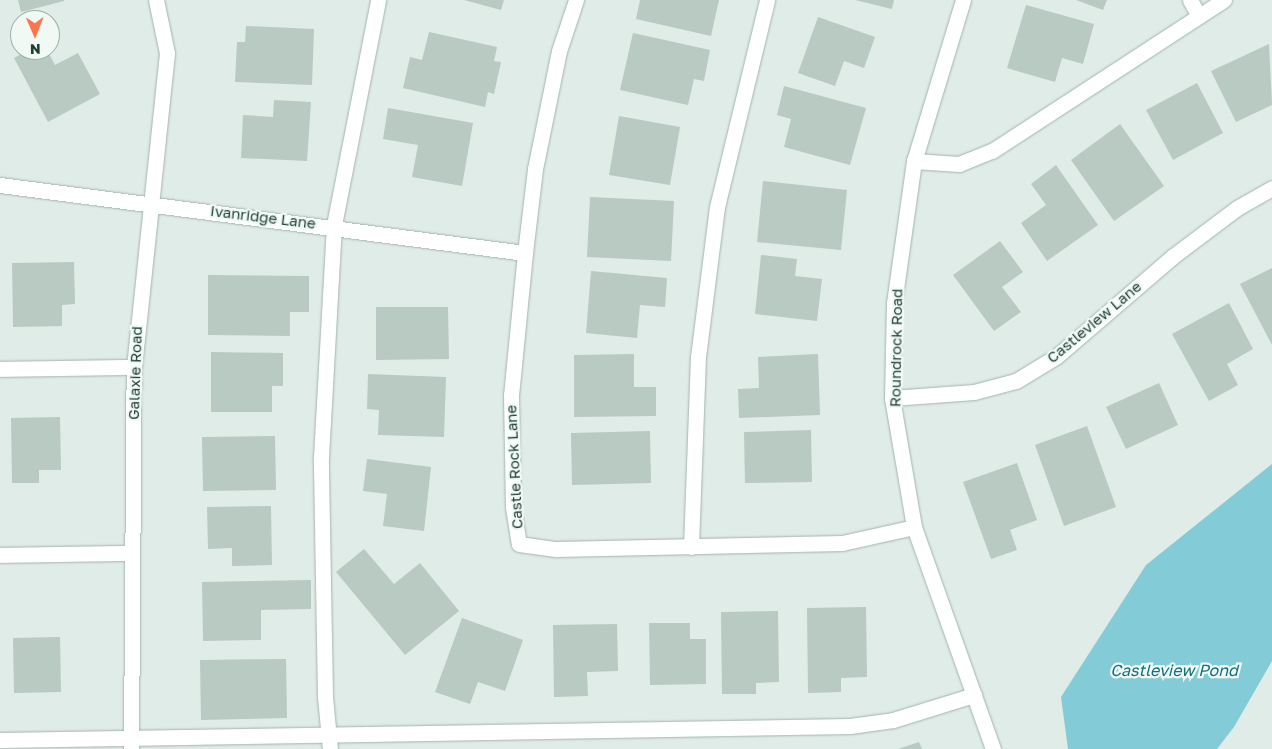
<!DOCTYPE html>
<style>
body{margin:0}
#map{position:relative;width:1272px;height:749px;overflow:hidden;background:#e0ece7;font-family:"Golos Text",sans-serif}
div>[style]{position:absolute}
.water>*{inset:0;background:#83cbd6}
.building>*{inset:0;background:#b8cac2}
.roads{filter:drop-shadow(0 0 1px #a2b4ae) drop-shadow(0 0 1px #a2b4ae)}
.minor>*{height:15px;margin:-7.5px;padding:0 7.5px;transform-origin:7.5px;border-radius:7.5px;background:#fff}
span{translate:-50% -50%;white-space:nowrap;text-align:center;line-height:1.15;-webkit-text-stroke:4.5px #f1f9f5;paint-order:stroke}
.street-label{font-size:15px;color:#1f3e35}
.water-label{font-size:16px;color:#156f7f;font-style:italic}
.north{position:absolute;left:10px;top:10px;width:50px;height:50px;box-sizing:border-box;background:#f1f9f5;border:1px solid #9daea8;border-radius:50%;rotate:179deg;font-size:14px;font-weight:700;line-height:20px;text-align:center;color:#1f3e35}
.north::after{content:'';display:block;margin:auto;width:18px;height:22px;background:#fd754d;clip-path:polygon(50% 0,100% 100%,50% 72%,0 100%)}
</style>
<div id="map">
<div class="water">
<i style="clip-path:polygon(1272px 464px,1272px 661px,1234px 727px,1217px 749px,1068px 749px,1061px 697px,1146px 565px)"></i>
</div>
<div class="building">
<i style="clip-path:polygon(18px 0,64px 0,64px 1px,21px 12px)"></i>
<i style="clip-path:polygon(464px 0,504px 0,501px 10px)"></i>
<i style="clip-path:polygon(640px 0,719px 0,711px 36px,636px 19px)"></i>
<i style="clip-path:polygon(855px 0,894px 0,892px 9px)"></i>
<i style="clip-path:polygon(1076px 0,1107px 0,1103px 10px)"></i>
<i style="clip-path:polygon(1026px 5px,1094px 24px,1083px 64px,1062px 58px,1055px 82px,1007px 68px)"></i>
<i style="clip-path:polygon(818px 17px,875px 37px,864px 68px,844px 61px,835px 86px,798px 73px)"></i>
<i style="clip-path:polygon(246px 26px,314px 29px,312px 85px,235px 82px,237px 42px,245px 42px)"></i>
<i style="clip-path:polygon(429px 32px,497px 47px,494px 61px,501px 62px,494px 94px,488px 92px,485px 107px,403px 88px,410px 57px,422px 60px)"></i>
<i style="clip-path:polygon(633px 33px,710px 50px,704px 81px,694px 79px,688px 105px,620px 90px)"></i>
<i style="clip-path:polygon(1269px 44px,1272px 105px,1236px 122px,1211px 71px)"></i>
<i style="clip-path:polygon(29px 50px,47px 50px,55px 65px,78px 53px,100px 94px,48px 122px,14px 58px)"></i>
<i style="clip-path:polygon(1197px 83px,1223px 133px,1173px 160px,1146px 110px)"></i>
<i style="clip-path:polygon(784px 86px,866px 108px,850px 165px,784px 147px,791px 119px,777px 115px)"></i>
<i style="clip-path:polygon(274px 100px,311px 102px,307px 161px,241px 158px,243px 115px,273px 117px)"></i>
<i style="clip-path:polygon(388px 108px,473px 123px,462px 186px,412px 177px,418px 145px,383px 139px)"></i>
<i style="clip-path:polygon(619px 116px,680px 127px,670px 185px,609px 175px)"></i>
<i style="clip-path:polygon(1120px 124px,1164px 186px,1114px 221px,1071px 160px)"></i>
<i style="clip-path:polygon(1056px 165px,1098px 225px,1047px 261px,1021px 223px,1046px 205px,1031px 184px)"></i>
<i style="clip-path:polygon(763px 181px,847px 190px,841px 250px,757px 242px)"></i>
<i style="clip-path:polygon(590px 197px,674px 201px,671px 261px,587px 257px)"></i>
<i style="clip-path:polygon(1000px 241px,1023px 272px,1002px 287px,1021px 312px,994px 331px,953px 275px)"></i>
<i style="clip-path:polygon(761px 255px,797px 259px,795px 276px,822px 279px,817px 321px,755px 314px)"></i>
<i style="clip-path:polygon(74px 262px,75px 304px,62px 305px,62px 326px,13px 327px,12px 263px)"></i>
<i style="clip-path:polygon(1272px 268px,1272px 345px,1240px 284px)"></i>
<i style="clip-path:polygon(591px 271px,667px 278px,665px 307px,640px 305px,637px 338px,586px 333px)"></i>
<i style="clip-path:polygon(208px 275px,309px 276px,309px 312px,290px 312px,290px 336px,208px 335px)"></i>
<i style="clip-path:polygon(1229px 303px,1253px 349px,1227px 364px,1238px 385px,1209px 401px,1172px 334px)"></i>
<i style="clip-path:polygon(376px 307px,448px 307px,449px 359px,376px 360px)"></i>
<i style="clip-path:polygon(211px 352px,283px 353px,283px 386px,272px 386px,272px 412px,211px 412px)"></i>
<i style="clip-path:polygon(634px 354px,634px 387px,656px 387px,656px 416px,574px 417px,574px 355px)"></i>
<i style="clip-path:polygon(818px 354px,820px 415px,739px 418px,738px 389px,759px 388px,758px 357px)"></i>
<i style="clip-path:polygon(368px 374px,446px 377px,444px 437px,378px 435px,379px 410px,367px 409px)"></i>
<i style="clip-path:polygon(1159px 383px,1178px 425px,1126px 449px,1106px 407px)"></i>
<i style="clip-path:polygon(60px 417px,61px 470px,39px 470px,39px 483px,12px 483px,11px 418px)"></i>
<i style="clip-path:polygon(1087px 426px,1116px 507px,1064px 526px,1035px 445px)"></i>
<i style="clip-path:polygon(811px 430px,812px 482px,745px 483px,744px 432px)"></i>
<i style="clip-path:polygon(650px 431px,651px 483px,572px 485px,571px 433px)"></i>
<i style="clip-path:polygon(275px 436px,276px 490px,203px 491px,202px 437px)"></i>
<i style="clip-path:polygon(367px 459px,431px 467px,424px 531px,383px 526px,387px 494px,363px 491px)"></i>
<i style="clip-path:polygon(1017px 463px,1037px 520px,1010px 530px,1017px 550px,991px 559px,963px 482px)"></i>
<i style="clip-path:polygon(271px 506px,272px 565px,232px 566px,232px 548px,208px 549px,207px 507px)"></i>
<i style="clip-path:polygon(364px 549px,394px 584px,420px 563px,459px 611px,405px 655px,336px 572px)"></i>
<i style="clip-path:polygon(311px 580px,311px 609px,261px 610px,261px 640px,203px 641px,202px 582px)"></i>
<i style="clip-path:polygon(866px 607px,867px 677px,841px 678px,841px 692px,808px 693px,807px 608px)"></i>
<i style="clip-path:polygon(778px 611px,779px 682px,756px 683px,756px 694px,722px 694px,721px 612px)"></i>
<i style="clip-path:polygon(462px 618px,523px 640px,505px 691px,478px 682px,470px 704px,435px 692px)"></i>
<i style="clip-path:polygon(649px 623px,690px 623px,690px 639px,706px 639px,706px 684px,650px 685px)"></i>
<i style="clip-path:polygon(617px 624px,618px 671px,587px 672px,588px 696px,554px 697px,553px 625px)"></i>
<i style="clip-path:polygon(60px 637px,61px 692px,14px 693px,13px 638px)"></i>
<i style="clip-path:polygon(286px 659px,287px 718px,201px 720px,200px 660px)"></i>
<i style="clip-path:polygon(919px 742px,922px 749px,898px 749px)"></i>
</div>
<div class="roads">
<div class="minor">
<i style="left:576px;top:0;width:54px;rotate:108.4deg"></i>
<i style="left:559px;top:51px;width:120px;rotate:101.5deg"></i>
<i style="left:535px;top:169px;width:85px;rotate:96.8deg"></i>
<i style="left:525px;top:253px;width:143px;rotate:95.6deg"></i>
<i style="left:511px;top:395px;width:112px;rotate:89deg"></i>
<i style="left:513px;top:507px;width:37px;rotate:81deg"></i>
<i style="left:519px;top:544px;width:37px;rotate:8deg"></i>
<i style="left:556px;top:549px;width:286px;rotate:-1.2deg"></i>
<i style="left:842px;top:543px;width:74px;rotate:-12.5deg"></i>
<i style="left:963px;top:0;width:168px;rotate:106.9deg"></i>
<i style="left:914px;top:161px;width:143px;rotate:98deg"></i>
<i style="left:894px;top:303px;width:95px;rotate:91.2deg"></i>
<i style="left:892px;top:398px;width:131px;rotate:80.3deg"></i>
<i style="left:914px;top:527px;width:236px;rotate:70.4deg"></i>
<i style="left:1190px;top:0;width:18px;rotate:61deg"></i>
<i style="left:914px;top:161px;width:45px;rotate:3.8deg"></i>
<i style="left:959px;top:164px;width:35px;rotate:-22deg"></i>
<i style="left:992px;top:151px;width:277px;rotate:-33.1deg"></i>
<i style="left:0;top:185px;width:529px;rotate:7.38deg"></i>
<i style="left:0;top:369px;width:134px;rotate:-0.9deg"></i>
<i style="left:892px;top:398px;width:82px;rotate:-4.2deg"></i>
<i style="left:974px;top:392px;width:43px;rotate:-14.7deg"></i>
<i style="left:1016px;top:381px;width:48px;rotate:-31.4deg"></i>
<i style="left:1057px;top:356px;width:152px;rotate:-40.7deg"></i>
<i style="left:1172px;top:257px;width:81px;rotate:-37deg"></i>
<i style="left:1237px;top:208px;width:40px;rotate:-29.7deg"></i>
<i style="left:691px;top:547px;width:190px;rotate:-87.9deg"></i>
<i style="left:698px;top:357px;width:151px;rotate:-82.8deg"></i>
<i style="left:717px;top:207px;width:213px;rotate:-76.4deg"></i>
<i style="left:0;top:555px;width:130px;rotate:-0.9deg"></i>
<i style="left:0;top:740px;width:850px;rotate:-0.94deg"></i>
<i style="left:850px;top:726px;width:43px;rotate:-7.9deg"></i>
<i style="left:893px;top:720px;width:85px;rotate:-17.2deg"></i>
<i style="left:131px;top:749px;width:382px;rotate:-89.6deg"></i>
<i style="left:134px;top:367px;width:316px;rotate:-84deg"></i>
<i style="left:167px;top:53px;width:54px;rotate:-101.7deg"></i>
<i style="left:330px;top:749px;width:52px;rotate:-95.5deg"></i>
<i style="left:325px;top:697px;width:240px;rotate:-91deg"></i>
<i style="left:321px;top:457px;width:232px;rotate:-86.8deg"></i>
<i style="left:334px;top:225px;width:229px;rotate:-78.9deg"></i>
</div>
</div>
<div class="street-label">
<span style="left:263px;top:217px;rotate:7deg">Ivanridge Lane</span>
<span style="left:1094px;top:322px;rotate:-40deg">Castleview Lane</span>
<span style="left:896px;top:348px;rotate:-89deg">Roundrock Road</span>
<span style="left:135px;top:373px;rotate:-88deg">Galaxie Road</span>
<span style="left:514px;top:467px;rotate:-93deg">Castle Rock Lane</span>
</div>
<div class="water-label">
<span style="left:1174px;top:670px">Castleview Pond</span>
</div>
<div class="north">N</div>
</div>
